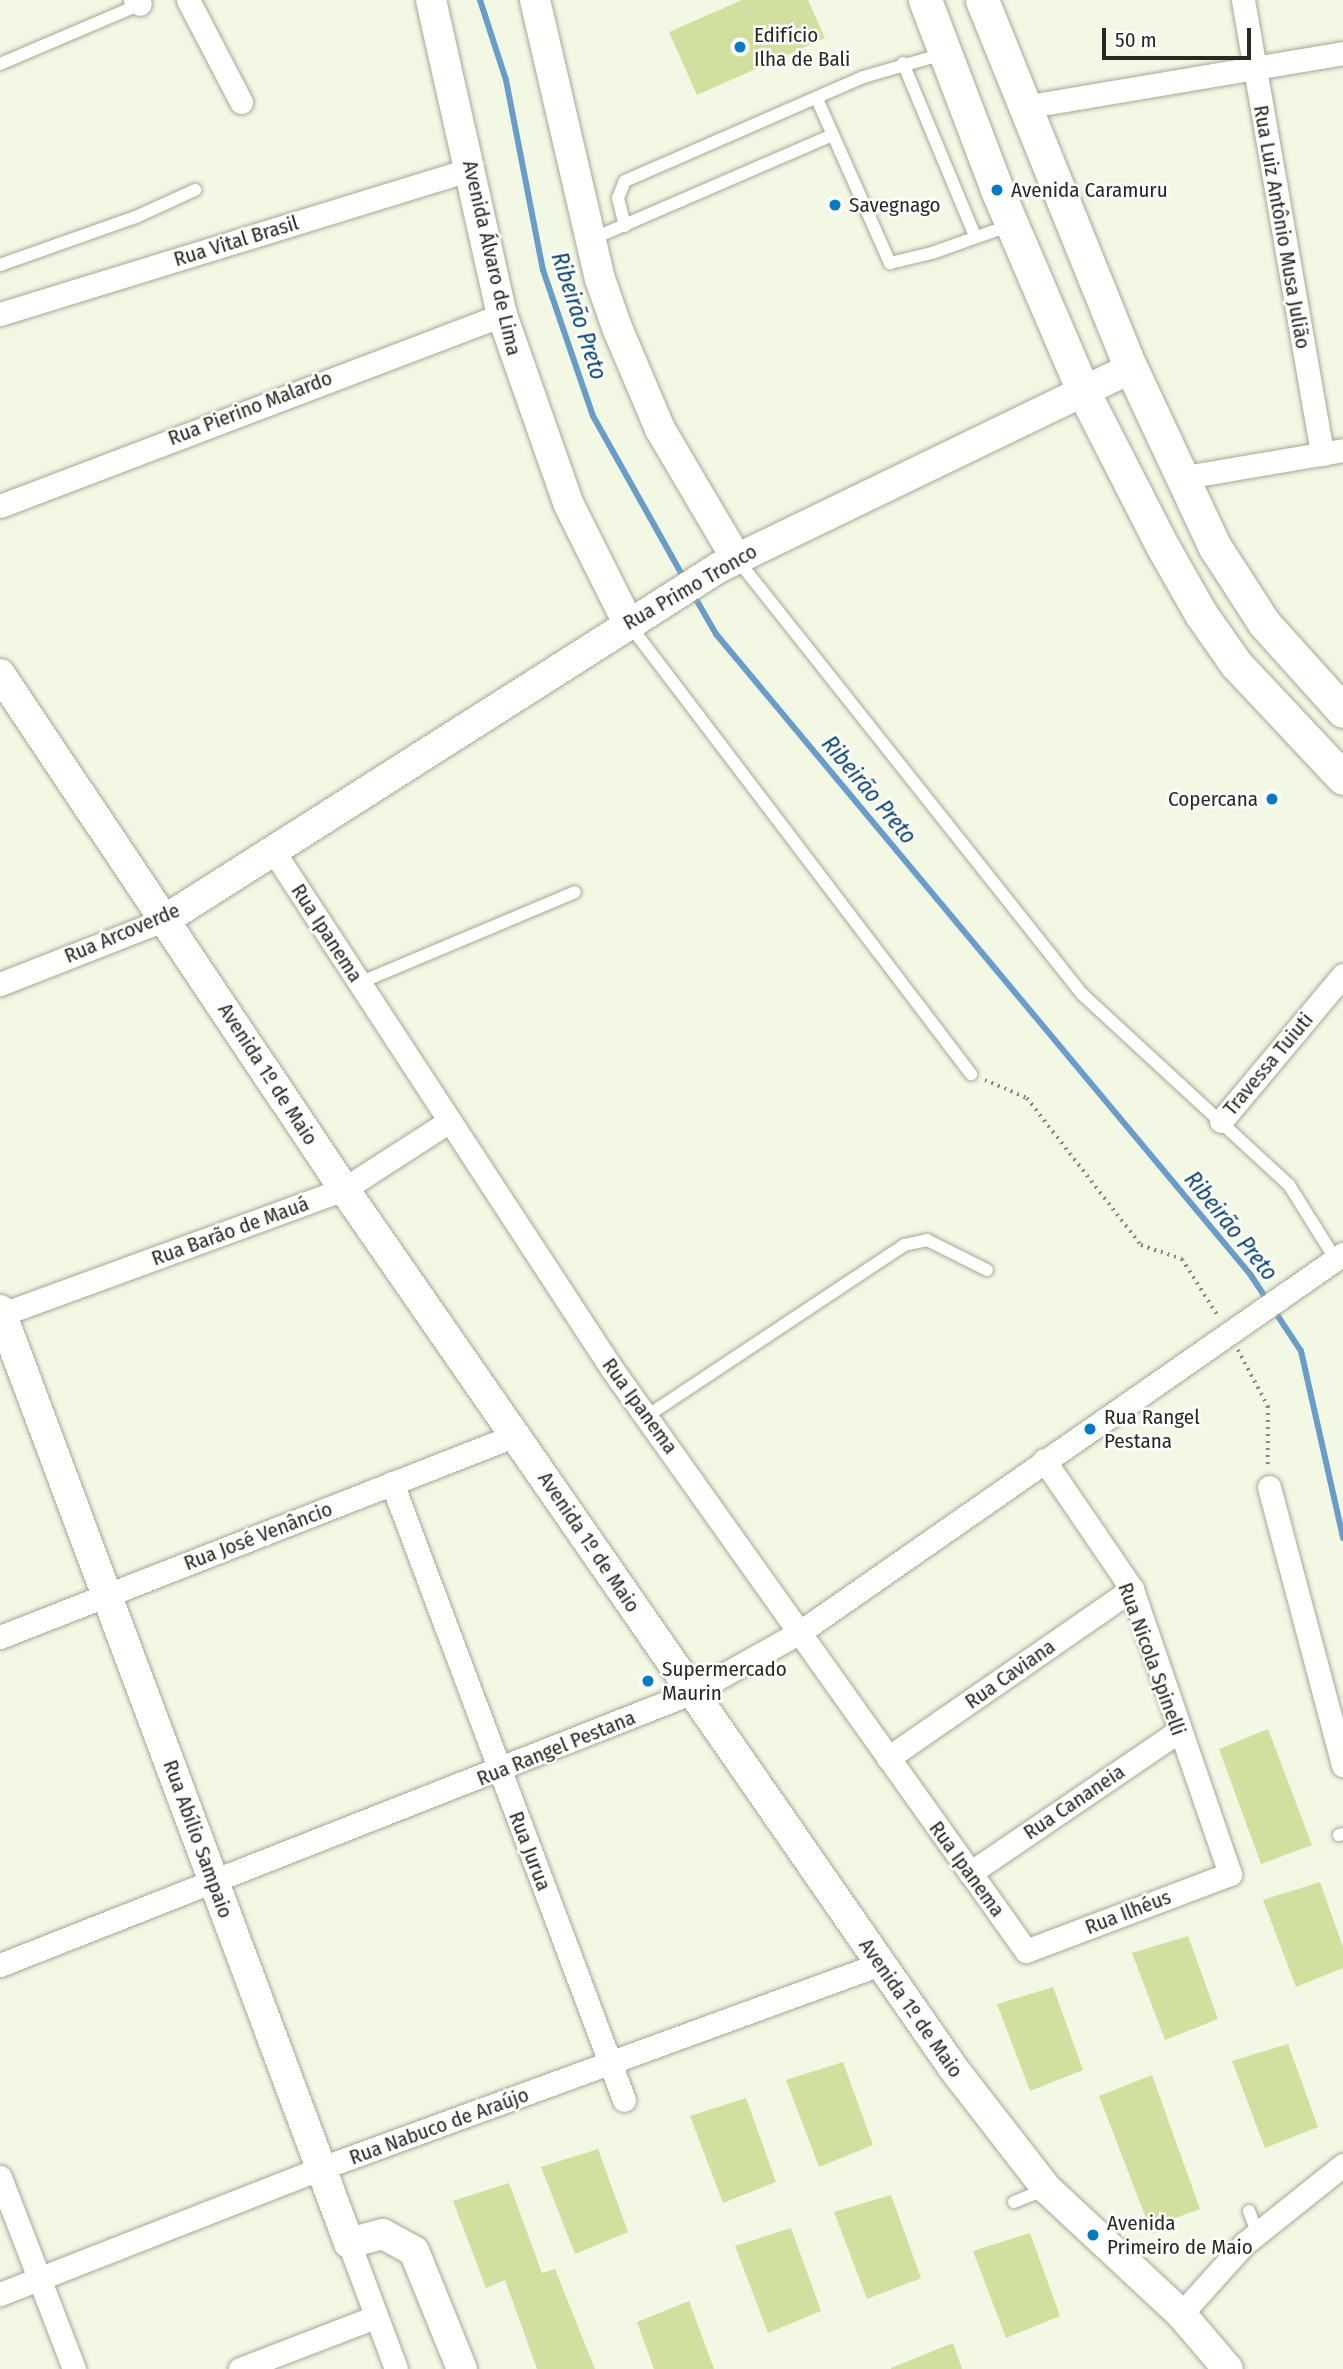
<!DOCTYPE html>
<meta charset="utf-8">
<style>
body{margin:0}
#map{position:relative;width:1343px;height:2369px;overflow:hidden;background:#f2f8e3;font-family:"Fira Sans Condensed",sans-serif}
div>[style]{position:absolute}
.stream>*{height:6px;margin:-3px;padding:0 3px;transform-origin:3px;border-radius:3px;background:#6a9cc8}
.building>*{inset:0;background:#d1e09f}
.path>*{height:3.5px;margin-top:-1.75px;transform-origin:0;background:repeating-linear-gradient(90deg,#868a7c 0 2px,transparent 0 7px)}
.roads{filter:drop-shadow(0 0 2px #a4a996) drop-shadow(0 0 2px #a4a996)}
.service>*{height:12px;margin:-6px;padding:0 6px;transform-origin:6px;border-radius:6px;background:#fff}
.minor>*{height:23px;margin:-11.5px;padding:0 11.5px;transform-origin:11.5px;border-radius:11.5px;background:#fff}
.tertiary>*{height:30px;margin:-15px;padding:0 15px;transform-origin:15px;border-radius:15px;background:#fff}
.secondary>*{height:33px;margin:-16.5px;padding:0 16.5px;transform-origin:16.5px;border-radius:16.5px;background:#fff}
.dots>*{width:19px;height:19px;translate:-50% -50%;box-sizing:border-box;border:4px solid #fff;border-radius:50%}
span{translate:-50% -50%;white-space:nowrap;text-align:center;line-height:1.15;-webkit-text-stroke:5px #fff;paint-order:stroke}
.poi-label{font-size:21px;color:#282a22}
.left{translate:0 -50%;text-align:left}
.right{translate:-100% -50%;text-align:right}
.street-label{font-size:21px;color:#282a22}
.water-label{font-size:23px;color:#08446e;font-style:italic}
.scale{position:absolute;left:1102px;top:28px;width:149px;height:32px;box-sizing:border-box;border:4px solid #282a22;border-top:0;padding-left:9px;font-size:21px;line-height:24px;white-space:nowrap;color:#282a22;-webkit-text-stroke:5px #fff;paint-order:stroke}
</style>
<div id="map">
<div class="stream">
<i style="left:480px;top:0;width:84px;rotate:72deg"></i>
<i style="left:506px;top:80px;width:194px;rotate:79deg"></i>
<i style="left:543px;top:270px;width:154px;rotate:71.1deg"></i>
<i style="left:593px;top:416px;width:186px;rotate:60.7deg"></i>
<i style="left:693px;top:594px;width:46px;rotate:60.1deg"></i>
<i style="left:716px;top:634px;width:834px;rotate:50.16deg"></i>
<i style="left:1250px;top:1274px;width:92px;rotate:56.5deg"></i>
<i style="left:1301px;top:1351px;width:192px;rotate:77.3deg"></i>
</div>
<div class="building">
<i style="clip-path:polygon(742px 0,808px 0,825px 38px,697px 95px,669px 32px)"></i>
<i style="clip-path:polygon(1268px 1729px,1312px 1845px,1261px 1864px,1219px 1749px)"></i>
<i style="clip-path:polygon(1320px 1882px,1343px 1947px,1343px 1968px,1296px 1987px,1263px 1900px)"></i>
<i style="clip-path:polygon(1188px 1936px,1218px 2019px,1165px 2040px,1132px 1953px)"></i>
<i style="clip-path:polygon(1053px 1987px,1083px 2070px,1030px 2091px,997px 2004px)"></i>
<i style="clip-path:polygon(1288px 2044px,1318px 2127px,1265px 2148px,1232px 2061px)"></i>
<i style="clip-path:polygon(843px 2062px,873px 2145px,819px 2167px,786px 2080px)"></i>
<i style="clip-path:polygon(1152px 2075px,1200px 2209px,1167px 2221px,1169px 2227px,1152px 2234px,1099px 2096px)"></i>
<i style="clip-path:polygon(746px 2098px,776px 2182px,723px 2203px,690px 2116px)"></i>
<i style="clip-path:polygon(598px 2149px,628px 2232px,575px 2254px,541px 2167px)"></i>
<i style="clip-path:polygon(509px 2183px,542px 2273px,555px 2269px,595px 2369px,537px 2369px,505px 2280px,486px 2288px,453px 2201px)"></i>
<i style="clip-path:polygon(891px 2195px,921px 2278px,867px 2299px,834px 2212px)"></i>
<i style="clip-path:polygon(791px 2228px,821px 2311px,768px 2333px,735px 2246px)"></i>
<i style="clip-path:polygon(1030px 2233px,1060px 2316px,1006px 2338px,973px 2251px)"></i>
<i style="clip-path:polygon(689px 2301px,714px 2369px,654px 2369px,637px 2322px)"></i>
<i style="clip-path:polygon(953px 2343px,962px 2369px,891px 2369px,891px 2368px)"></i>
</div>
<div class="path">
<i style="left:985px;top:1080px;width:46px;rotate:23.2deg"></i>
<i style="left:1027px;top:1098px;width:186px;rotate:52.2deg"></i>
<i style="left:1141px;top:1245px;width:43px;rotate:18.9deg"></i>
<i style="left:1182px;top:1259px;width:67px;rotate:57.7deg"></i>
<i style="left:1238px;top:1350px;width:64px;rotate:61.8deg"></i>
<i style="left:1268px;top:1406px;width:61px;rotate:90deg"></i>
</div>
<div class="roads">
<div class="service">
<i style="left:903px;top:63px;width:187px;rotate:67.4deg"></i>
<i style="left:0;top:64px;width:155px;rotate:-23.1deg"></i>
<i style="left:817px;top:99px;width:180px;rotate:66deg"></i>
<i style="left:890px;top:263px;width:43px;rotate:-13.4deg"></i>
<i style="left:932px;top:253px;width:84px;rotate:-19.5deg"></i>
<i style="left:625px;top:226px;width:29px;rotate:-104deg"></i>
<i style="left:618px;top:198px;width:18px;rotate:-68deg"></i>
<i style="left:625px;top:181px;width:260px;rotate:-23.6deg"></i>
<i style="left:863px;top:77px;width:83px;rotate:-16deg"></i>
<i style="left:592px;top:239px;width:262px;rotate:-23.4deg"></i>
<i style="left:0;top:265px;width:146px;rotate:-19.5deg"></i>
<i style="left:138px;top:216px;width:63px;rotate:-24.5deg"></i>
<i style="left:736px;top:558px;width:557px;rotate:51.57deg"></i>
<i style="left:1082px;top:994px;width:282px;rotate:42.7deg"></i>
<i style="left:1289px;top:1185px;width:89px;rotate:57.9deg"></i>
<i style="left:628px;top:623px;width:567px;rotate:52.75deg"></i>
<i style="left:359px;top:983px;width:234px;rotate:-22.8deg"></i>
<i style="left:647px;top:1416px;width:309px;rotate:-33.6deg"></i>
<i style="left:904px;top:1245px;width:24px;rotate:-12deg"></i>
<i style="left:927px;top:1240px;width:67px;rotate:26.6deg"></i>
<i style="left:1339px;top:1835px;width:4px;rotate:-14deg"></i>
<i style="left:1014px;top:2202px;width:35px;rotate:-22deg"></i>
<i style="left:1249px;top:2211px;width:22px;rotate:69deg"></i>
</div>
<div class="minor">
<i style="left:135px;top:0;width:6px;rotate:39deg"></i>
<i style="left:188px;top:0;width:115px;rotate:62.5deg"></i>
<i style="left:1243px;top:0;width:461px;rotate:80.1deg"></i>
<i style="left:1024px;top:107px;width:324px;rotate:-9.6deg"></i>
<i style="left:0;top:314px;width:494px;rotate:-17.1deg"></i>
<i style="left:1180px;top:478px;width:165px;rotate:-9.7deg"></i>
<i style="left:0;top:506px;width:537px;rotate:-20.83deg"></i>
<i style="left:272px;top:849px;width:621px;rotate:56.82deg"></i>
<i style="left:612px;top:1369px;width:714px;rotate:54.57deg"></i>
<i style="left:1026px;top:1951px;width:218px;rotate:-20.7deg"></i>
<i style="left:1230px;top:1874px;width:301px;rotate:-109deg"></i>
<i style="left:1132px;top:1589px;width:156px;rotate:-124.3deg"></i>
<i style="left:0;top:984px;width:178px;rotate:-21.4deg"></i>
<i style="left:1221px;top:1121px;width:190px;rotate:-50.1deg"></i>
<i style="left:0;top:1315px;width:366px;rotate:-20.1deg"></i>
<i style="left:344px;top:1189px;width:124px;rotate:-32.8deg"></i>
<i style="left:392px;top:1483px;width:659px;rotate:69.39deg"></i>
<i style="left:1269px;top:1487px;width:288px;rotate:75.1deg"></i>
<i style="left:0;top:1637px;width:554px;rotate:-21.38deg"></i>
<i style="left:888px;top:1758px;width:297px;rotate:-34.7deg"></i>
<i style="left:970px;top:1873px;width:253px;rotate:-34.2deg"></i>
<i style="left:0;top:1965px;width:745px;rotate:-21.5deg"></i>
<i style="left:693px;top:1692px;width:123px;rotate:-29.3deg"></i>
<i style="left:800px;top:1632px;width:662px;rotate:-34.84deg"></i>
<i style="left:0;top:2177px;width:206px;rotate:68.9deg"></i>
<i style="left:349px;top:2243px;width:134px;rotate:69.5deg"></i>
<i style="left:0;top:2294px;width:343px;rotate:-21.4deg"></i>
<i style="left:319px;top:2169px;width:597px;rotate:-20.07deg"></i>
<i style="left:1181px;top:2314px;width:94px;rotate:-48deg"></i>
<i style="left:1244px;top:2244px;width:127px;rotate:-38.6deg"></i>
<i style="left:240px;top:2369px;width:145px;rotate:-21.1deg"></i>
</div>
<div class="tertiary">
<i style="left:431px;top:0;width:323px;rotate:77.3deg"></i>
<i style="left:502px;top:315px;width:201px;rotate:70.6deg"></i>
<i style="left:569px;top:505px;width:132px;rotate:63.4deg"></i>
<i style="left:535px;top:0;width:286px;rotate:76.9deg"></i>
<i style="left:600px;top:279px;width:54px;rotate:70.6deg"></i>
<i style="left:618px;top:330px;width:108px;rotate:67deg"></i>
<i style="left:660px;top:429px;width:150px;rotate:59.5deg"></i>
<i style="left:0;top:674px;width:619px;rotate:56.26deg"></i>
<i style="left:344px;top:1189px;width:1069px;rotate:55.28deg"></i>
<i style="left:953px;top:2068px;width:153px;rotate:52.2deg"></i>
<i style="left:1047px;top:2189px;width:183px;rotate:43deg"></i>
<i style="left:1181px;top:2314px;width:72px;rotate:49.5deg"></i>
<i style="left:166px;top:919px;width:654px;rotate:-32.45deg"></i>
<i style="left:718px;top:568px;width:459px;rotate:-25.8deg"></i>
<i style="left:0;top:1310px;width:996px;rotate:69.49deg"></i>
<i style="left:349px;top:2243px;width:35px;rotate:-15deg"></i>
<i style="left:383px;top:2234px;width:35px;rotate:29deg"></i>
<i style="left:414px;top:2251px;width:127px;rotate:67.9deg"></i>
</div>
<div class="secondary">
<i style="left:925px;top:0;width:203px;rotate:69.2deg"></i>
<i style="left:997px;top:190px;width:219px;rotate:66.8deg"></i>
<i style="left:1083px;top:391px;width:178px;rotate:62.9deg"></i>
<i style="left:1164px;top:549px;width:75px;rotate:60.4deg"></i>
<i style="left:1201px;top:614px;width:61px;rotate:55deg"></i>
<i style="left:1236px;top:664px;width:156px;rotate:46.8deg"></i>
<i style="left:982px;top:0;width:397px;rotate:68deg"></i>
<i style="left:1131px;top:368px;width:198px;rotate:64.9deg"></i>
<i style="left:1215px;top:547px;width:90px;rotate:57.2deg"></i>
<i style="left:1264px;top:623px;width:118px;rotate:48.1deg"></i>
</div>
</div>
<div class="dots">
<i style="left:740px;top:47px;background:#077ac4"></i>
<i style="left:997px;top:190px;background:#077ac4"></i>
<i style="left:835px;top:205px;background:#077ac4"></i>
<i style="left:1272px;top:799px;background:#077ac4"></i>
<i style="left:1090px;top:1429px;background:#077ac4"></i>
<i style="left:648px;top:1681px;background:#077ac4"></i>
<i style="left:1093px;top:2235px;background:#077ac4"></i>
</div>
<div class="poi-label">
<span class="left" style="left:754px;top:47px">Edifício<br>Ilha de Bali</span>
<span class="left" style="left:1011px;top:190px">Avenida Caramuru</span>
<span class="left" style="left:849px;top:205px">Savegnago</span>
<span class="right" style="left:1258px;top:799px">Copercana</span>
<span class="left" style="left:1104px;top:1429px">Rua Rangel<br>Pestana</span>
<span class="left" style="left:662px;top:1681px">Supermercado<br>Maurin</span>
<span class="left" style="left:1107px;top:2235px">Avenida<br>Primeiro de Maio</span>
</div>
<div class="street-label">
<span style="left:1282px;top:227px;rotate:80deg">Rua Luiz Antônio Musa Julião</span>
<span style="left:236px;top:241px;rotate:-17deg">Rua Vital Brasil</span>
<span style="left:492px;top:258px;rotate:77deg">Avenida Álvaro de Lima</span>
<span style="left:250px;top:408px;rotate:-21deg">Rua Pierino Malardo</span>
<span style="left:690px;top:587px;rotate:-30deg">Rua Primo Tronco</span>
<span style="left:122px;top:933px;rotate:-23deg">Rua Arcoverde</span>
<span style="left:327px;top:933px;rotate:57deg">Rua Ipanema</span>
<span style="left:1268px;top:1064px;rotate:-50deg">Travessa Tuiuti</span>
<span style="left:268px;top:1074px;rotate:57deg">Avenida 1º de Maio</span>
<span style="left:230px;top:1231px;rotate:-20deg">Rua Barão de Mauá</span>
<span style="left:640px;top:1406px;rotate:54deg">Rua Ipanema</span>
<span style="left:258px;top:1536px;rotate:-21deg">Rua José Venâncio</span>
<span style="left:589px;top:1542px;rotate:56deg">Avenida 1º de Maio</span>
<span style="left:1152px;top:1659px;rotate:70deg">Rua Nicola Spinelli</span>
<span style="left:1010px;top:1674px;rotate:-35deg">Rua Caviana</span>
<span style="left:556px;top:1748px;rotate:-22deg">Rua Rangel Pestana</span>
<span style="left:1074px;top:1802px;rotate:-34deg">Rua Cananeia</span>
<span style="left:198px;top:1839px;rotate:70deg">Rua Abílio Sampaio</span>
<span style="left:530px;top:1851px;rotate:69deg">Rua Jurua</span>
<span style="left:967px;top:1869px;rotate:54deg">Rua Ipanema</span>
<span style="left:1128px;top:1912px;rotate:-21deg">Rua Ilhéus</span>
<span style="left:911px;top:2008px;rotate:55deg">Avenida 1º de Maio</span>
<span style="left:439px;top:2126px;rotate:-20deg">Rua Nabuco de Araújo</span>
</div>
<div class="water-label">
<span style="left:579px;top:316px;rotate:72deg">Ribeirão Preto</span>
<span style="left:869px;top:790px;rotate:50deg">Ribeirão Preto</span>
<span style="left:1231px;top:1226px;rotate:51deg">Ribeirão Preto</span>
</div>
<div class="scale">50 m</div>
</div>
